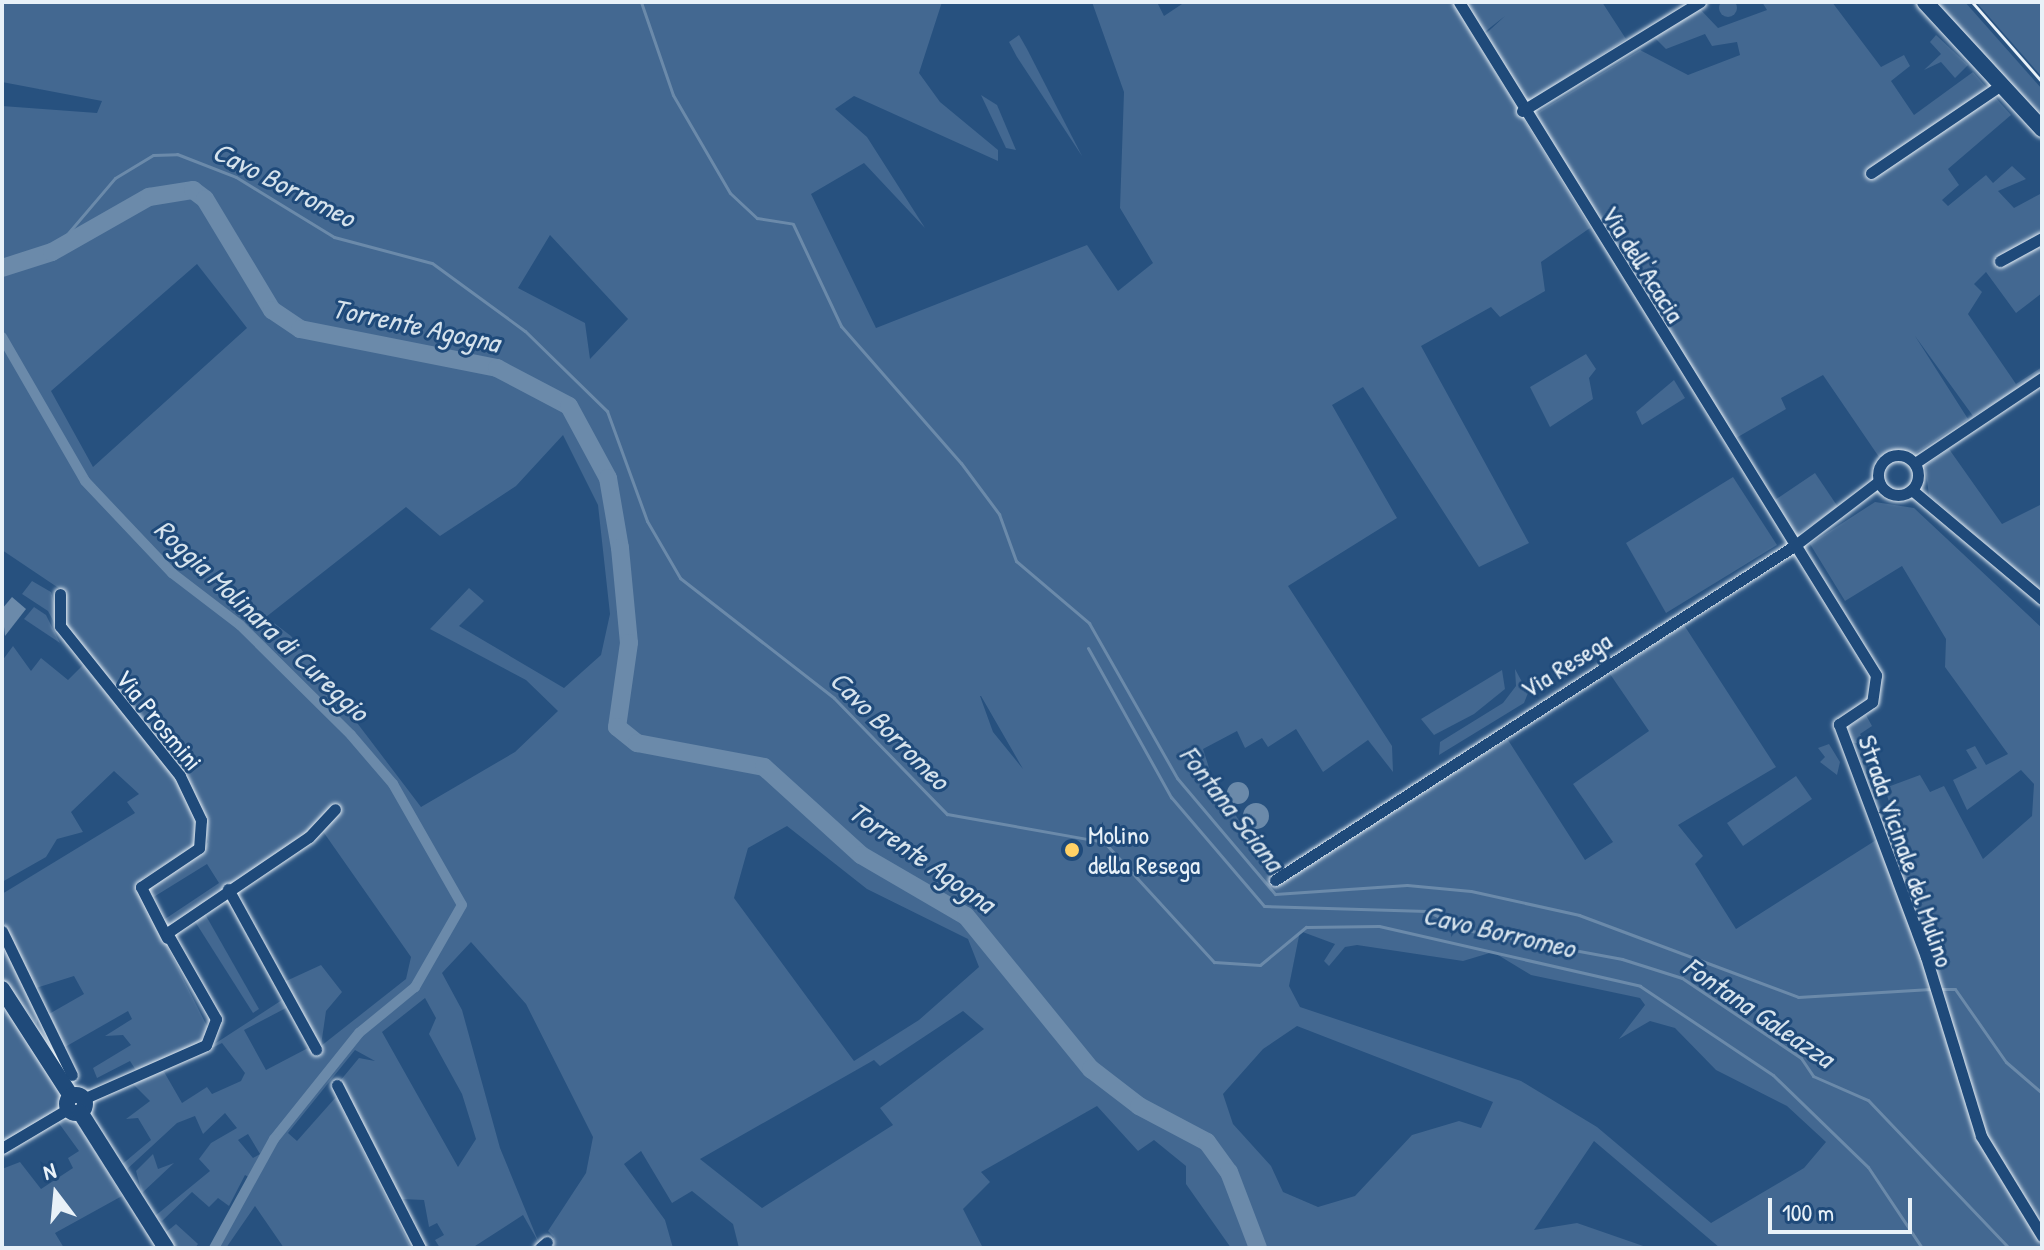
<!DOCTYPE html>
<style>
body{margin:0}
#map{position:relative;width:2044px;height:1250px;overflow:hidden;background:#27517f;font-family:"Patrick Hand",sans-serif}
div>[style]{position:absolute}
.green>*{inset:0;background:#436891}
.round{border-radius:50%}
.water>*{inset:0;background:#6b8aaa}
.stream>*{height:3px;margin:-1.5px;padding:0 1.5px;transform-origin:1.5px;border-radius:1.5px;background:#6b8aaa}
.canal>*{height:10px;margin:-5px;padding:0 5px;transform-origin:5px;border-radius:5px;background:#6b8aaa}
.river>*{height:18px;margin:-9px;padding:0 9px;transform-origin:9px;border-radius:9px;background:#6b8aaa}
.roads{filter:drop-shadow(0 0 2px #e8f1f8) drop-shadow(0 0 2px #e8f1f8)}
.minor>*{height:11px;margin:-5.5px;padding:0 5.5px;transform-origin:5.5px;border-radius:5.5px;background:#1f4a7a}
.minor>.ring{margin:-5.5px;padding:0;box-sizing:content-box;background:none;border:11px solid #1f4a7a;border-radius:50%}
.secondary>*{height:16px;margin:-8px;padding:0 8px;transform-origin:8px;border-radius:8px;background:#1f4a7a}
.secondary>.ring{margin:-8px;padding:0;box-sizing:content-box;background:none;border:16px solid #1f4a7a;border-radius:50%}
.rail>*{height:3px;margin:-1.5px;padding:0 1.5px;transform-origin:1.5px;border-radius:1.5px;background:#e8f1f8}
.dots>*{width:22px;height:22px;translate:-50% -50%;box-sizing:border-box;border:4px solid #1f4a7a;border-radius:50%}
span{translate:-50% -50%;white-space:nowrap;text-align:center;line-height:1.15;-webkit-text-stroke:6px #1f4a7a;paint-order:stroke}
.street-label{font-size:26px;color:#e8f1f8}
.poi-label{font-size:26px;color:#e8f1f8}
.left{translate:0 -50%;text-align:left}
.water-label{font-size:28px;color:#d5e2ec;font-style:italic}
.frame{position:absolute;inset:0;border:4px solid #e8f1f8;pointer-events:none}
.north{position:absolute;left:16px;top:1154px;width:80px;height:80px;-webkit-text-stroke:6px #1f4a7a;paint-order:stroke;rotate:344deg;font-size:22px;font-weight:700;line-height:32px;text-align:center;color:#e8f1f8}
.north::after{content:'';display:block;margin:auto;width:28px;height:36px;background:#e8f1f8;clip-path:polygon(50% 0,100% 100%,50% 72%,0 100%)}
.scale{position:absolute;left:1768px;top:1198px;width:144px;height:36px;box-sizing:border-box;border:4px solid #e8f1f8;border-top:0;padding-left:10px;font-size:24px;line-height:28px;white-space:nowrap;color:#e8f1f8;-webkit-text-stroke:6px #1f4a7a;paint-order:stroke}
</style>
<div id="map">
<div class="green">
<i class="round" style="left:1719px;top:-1px;width:18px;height:18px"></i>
<i style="clip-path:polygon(evenodd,2px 2px,942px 2px,919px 73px,940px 102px,998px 150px,998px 161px,854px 96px,835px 109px,867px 137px,925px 228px,864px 163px,811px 194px,876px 328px,1087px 245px,1118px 291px,1153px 263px,1120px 208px,1124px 92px,1092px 2px,1157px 2px,1164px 16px,1185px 2px,1602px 2px,1626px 39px,1520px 107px,1479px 40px,1505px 16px,1477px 38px,1462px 18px,1590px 228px,1541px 262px,1545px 291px,1500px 317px,1491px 307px,1421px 346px,1529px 543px,1479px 567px,1363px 387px,1332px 405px,1397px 518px,1288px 586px,1392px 746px,1393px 772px,1368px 740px,1323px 772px,1296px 729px,1268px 747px,1262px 738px,1245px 748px,1237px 731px,1203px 749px,1212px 777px,1274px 877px,1508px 740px,1585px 860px,1613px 842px,1573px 784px,1649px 731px,1610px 674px,1684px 625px,1776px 767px,1678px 825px,1703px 856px,1695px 864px,1736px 929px,1884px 835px,1877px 822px,1892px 813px,1885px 788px,1920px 775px,1930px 792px,1944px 786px,1983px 859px,2032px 816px,2034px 784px,2021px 770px,1967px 810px,1953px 780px,1977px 768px,1966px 750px,1975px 746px,1986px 765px,2008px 754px,1945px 667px,1946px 639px,1902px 566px,1845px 601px,1810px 544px,1875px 502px,1914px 508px,2042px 628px,2042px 1248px,1720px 1248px,1594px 1141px,1534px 1230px,1577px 1223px,1649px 1248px,1231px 1248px,1186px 1184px,1186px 1166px,1154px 1140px,1138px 1151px,1097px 1106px,981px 1172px,990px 1182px,963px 1209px,983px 1248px,739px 1248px,733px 1224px,692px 1191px,672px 1203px,641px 1151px,624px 1164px,665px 1220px,673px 1248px,546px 1248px,554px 1237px,548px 1231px,586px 1173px,593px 1137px,526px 1004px,471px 942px,442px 973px,462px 1010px,500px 1148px,539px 1243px,523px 1215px,472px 1248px,440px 1248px,435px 1240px,444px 1235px,437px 1223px,429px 1227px,424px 1200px,401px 1199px,340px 1081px,359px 1058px,375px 1061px,355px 1050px,288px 1133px,297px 1141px,336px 1097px,411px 1248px,284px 1248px,255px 1206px,226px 1248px,216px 1248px,252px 1179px,245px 1175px,229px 1206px,218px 1198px,209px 1207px,192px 1192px,162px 1221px,155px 1216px,210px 1171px,199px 1159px,211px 1143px,237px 1128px,225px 1113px,203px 1134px,195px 1116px,177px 1123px,125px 1171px,120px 1166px,151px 1140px,138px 1118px,126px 1119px,150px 1101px,132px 1083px,163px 1070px,182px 1103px,207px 1087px,212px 1094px,241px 1081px,245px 1073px,222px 1043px,196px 1056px,282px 1000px,286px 1008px,244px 1030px,266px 1070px,308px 1048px,318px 1053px,284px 982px,321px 965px,342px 992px,326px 1011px,321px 1046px,406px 979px,411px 957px,322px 830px,336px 815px,164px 929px,159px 923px,219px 883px,207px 864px,152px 898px,146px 889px,202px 851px,208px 842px,205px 821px,193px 793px,63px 627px,63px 591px,2px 550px,2px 106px,97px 113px,102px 101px,2px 82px,2px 2px,550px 235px,628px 319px,590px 359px,585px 323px,518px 288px,550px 235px,2px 2px,197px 264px,247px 328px,93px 467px,51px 391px,197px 264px,2px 2px,563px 435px,598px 505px,610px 614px,601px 655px,564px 688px,459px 626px,484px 601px,469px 588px,430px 629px,526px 680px,558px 711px,515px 752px,421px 807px,291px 636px,266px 617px,406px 507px,440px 536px,516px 486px,563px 435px,2px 2px,980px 696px,981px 696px,1023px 769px,993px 732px,980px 696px,2px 2px,787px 826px,867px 889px,968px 939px,979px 967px,919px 1020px,854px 1061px,734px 898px,748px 848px,787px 826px,2px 2px,1300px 931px,1335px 944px,1324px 961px,1329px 966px,1345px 947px,1357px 945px,1463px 961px,1493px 952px,1531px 975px,1640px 998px,1645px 1005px,1619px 1039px,1650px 1021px,1675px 1028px,1716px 1070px,1787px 1106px,1826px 1142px,1804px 1168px,1711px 1223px,1597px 1127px,1521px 1081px,1300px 1007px,1289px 986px,1300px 931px,2px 2px,425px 998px,436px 1018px,429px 1034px,462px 1094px,476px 1139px,458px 1167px,382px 1032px,425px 998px,2px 2px,963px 1011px,984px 1029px,880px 1108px,893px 1125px,762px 1208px,700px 1159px,874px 1060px,880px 1066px,963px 1011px,2px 2px,1297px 1026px,1493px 1102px,1481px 1128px,1459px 1121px,1412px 1135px,1355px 1196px,1318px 1207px,1283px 1192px,1271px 1166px,1233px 1124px,1223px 1094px,1263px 1049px,1297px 1026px,2px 2px,248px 1134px,260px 1154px,253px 1158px,238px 1140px,248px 1134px)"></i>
<i style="clip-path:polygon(1762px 2px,1832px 2px,1881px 67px,1904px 55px,1910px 66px,1891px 81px,1914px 115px,1973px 72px,2011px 115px,1948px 169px,1959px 185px,1942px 200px,1948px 206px,1986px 175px,1993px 183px,2012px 166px,2026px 179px,1998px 191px,2014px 208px,2042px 193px,2042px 293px,2016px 313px,1986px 272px,1974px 284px,1982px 292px,1968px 314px,2016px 384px,2042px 367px,2042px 374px,1973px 416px,1915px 336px,1968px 419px,1913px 455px,1879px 457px,1823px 375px,1781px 398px,1786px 409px,1731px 441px,1527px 119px,1640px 50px,1688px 75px,1740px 55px,1737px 42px,1712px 46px,1705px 34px,1666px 49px,1654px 37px,1699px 8px,1718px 28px,1767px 10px)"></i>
<i style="clip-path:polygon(1927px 2px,1965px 2px,2042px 89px,2042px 126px)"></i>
<i style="clip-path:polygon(1976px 2px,2042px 2px,2042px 77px,2027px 60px)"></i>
<i style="clip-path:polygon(1019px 35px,1027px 49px,1082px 156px,1017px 57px,1009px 42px)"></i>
<i style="clip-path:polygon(1936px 35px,1968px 65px,1955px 78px,1941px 62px,1924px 70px,1941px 54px,1930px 42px)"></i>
<i style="clip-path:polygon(981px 95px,997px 105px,1016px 150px,1006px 148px)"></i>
<i style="clip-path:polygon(1586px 354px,1596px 369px,1589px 378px,1593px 399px,1550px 427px,1530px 387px)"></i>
<i style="clip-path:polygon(1674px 380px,1685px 398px,1642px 425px,1636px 412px)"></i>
<i style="clip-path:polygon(1949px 449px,2002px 524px,2042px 504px,2042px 592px,1929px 495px,1925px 466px)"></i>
<i style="clip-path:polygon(1815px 473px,1838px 507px,1795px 536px,1772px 502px)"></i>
<i style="clip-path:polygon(1733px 477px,1777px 545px,1666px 613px,1626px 543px)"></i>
<i style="clip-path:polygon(32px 581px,51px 592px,67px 647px,48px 611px,22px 594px)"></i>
<i style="clip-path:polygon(34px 607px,46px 615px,60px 643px,24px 619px)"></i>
<i style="clip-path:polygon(13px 646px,31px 671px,41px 658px,68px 680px,83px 665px,176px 777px,195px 817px,202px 841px,143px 878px,138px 889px,209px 1030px,196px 1045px,137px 1072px,130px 1061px,97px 1078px,93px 1068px,131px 1045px,123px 1035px,105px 1036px,132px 1019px,128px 1011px,65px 1047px,49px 1014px,84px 994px,74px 976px,36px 988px,2px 918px,2px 894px,135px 813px,127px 802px,139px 794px,114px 771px,71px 812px,83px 832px,57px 839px,46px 857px,2px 882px,2px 661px)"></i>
<i style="clip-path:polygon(1515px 669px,1528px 693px,1524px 703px,1439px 755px,1440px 742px,1503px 703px,1516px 686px)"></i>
<i style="clip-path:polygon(1502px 670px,1505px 689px,1474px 714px,1434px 735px,1421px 719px)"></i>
<i style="clip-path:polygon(1866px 715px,1872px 726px,1860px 734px,1887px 778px,1874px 781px,1860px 744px,1851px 742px,1848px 727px)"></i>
<i style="clip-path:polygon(1829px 744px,1840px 762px,1837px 775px,1820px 762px,1825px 757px,1818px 748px)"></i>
<i style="clip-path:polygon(1796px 776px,1812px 799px,1743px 846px,1727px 823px)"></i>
<i style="clip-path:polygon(205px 914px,259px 1009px,253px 1013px,194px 920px)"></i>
<i style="clip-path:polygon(2px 940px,38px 1011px,37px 1024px,2px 979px)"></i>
<i style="clip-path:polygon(2px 995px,63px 1096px,59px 1111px,2px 1142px)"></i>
<i style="clip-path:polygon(75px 1120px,122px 1196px,55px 1233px,64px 1248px,2px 1248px,2px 1169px,20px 1162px,41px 1189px,73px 1168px,68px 1158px,79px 1151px,58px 1122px)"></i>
<i style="clip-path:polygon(153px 1154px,158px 1169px,174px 1163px,142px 1193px,136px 1171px)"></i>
<i style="clip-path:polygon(176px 1224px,198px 1244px,195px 1248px,174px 1248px,165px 1233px)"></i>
</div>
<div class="water">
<i style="clip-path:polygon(12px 597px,26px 609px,5px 636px,2px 609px)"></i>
<i class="round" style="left:1227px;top:782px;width:22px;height:22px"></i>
<i class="round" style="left:1243px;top:803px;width:26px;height:26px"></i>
</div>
<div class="stream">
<i style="left:641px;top:2px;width:98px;rotate:71deg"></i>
<i style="left:673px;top:95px;width:113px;rotate:59.8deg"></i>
<i style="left:730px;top:193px;width:37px;rotate:43deg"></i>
<i style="left:757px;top:218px;width:36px;rotate:9deg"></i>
<i style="left:793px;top:224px;width:113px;rotate:64.8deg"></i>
<i style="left:841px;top:326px;width:182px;rotate:48.8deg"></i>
<i style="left:961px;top:463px;width:64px;rotate:53.3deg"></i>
<i style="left:999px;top:514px;width:50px;rotate:70.1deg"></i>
<i style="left:1016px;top:561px;width:96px;rotate:40.3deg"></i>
<i style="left:1089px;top:623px;width:178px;rotate:60.4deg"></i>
<i style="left:1177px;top:778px;width:152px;rotate:49.8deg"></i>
<i style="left:1275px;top:894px;width:132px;rotate:-3.9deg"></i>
<i style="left:1407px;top:885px;width:64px;rotate:5.4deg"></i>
<i style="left:1471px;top:891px;width:111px;rotate:12.5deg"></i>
<i style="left:1579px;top:915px;width:234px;rotate:20.5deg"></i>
<i style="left:1798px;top:997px;width:133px;rotate:-3.4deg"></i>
<i style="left:52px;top:252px;width:97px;rotate:-49.6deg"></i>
<i style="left:115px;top:178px;width:44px;rotate:-31.2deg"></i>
<i style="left:153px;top:155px;width:24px;rotate:-2deg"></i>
<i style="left:177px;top:154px;width:63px;rotate:21.3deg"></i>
<i style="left:236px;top:177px;width:115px;rotate:31.5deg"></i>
<i style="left:334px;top:237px;width:101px;rotate:14.9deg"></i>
<i style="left:432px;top:263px;width:115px;rotate:36.2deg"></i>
<i style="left:525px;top:331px;width:115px;rotate:44.3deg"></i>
<i style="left:607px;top:411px;width:117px;rotate:70deg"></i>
<i style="left:647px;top:521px;width:66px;rotate:59.9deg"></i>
<i style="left:680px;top:578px;width:195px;rotate:37.9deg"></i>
<i style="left:834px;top:698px;width:162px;rotate:45.8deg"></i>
<i style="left:947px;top:814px;width:159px;rotate:10.1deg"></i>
<i style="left:1104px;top:842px;width:163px;rotate:47.5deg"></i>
<i style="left:1214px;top:962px;width:46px;rotate:3.7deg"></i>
<i style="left:1260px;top:965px;width:60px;rotate:-39.6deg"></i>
<i style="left:1306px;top:927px;width:73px;rotate:-0.8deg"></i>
<i style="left:1379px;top:926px;width:268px;rotate:12.9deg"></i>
<i style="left:1640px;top:986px;width:160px;rotate:33.8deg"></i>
<i style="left:1773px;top:1075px;width:132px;rotate:44.1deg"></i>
<i style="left:1868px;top:1167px;width:97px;rotate:56.3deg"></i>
<i style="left:1088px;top:648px;width:171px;rotate:60.9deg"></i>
<i style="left:1171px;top:797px;width:143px;rotate:49.5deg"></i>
<i style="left:1264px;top:906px;width:163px;rotate:1.8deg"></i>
<i style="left:1427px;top:911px;width:43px;rotate:26deg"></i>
<i style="left:1466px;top:930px;width:159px;rotate:10.5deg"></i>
<i style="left:1622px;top:959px;width:63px;rotate:17.6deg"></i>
<i style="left:1682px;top:978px;width:143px;rotate:33.9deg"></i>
<i style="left:1801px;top:1058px;width:22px;rotate:56deg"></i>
<i style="left:1813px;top:1076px;width:60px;rotate:23.6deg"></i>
<i style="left:1868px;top:1100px;width:204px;rotate:46.4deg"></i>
<i style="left:1938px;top:989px;width:17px"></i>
<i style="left:1955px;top:989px;width:89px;rotate:55.1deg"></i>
<i style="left:2006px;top:1062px;width:48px;rotate:40.7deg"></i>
</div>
<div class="canal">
<i style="left:2px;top:337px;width:166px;rotate:60deg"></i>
<i style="left:85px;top:481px;width:127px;rotate:46.6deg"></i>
<i style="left:172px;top:573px;width:86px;rotate:37.4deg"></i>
<i style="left:240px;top:625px;width:156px;rotate:44.7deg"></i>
<i style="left:351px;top:735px;width:65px;rotate:49.4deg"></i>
<i style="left:393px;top:784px;width:139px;rotate:60.3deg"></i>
<i style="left:462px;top:905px;width:95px;rotate:119.8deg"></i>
<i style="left:415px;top:987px;width:72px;rotate:140.6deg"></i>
<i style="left:359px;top:1033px;width:136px;rotate:128.7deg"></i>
<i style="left:274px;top:1139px;width:124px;rotate:118.8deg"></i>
</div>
<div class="river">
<i style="left:2px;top:268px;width:52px;rotate:-17.7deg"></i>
<i style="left:52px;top:252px;width:112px;rotate:-29.6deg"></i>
<i style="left:149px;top:197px;width:45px;rotate:-9deg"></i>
<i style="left:193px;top:190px;width:15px;rotate:37deg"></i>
<i style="left:205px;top:199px;width:130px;rotate:58.9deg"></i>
<i style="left:272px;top:310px;width:34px;rotate:34deg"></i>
<i style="left:300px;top:329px;width:201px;rotate:11.2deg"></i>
<i style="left:497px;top:368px;width:81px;rotate:27.8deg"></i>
<i style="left:569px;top:406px;width:82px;rotate:61.6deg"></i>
<i style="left:608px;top:478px;width:71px;rotate:80.3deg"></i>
<i style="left:620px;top:548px;width:95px;rotate:84.6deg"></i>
<i style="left:629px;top:643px;width:85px;rotate:98.1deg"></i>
<i style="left:617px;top:727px;width:26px;rotate:39deg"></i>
<i style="left:637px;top:743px;width:129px;rotate:10.7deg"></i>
<i style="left:764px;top:767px;width:131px;rotate:42.2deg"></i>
<i style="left:861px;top:855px;width:121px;rotate:30.2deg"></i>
<i style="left:966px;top:916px;width:198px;rotate:50.8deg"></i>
<i style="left:1091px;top:1069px;width:61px;rotate:37.6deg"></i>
<i style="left:1139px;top:1106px;width:77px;rotate:27.9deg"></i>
<i style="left:1207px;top:1142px;width:37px;rotate:54deg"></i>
<i style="left:1229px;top:1172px;width:81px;rotate:69.1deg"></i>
</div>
<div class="roads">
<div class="minor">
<i style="left:1459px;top:2px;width:792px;rotate:58.22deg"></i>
<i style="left:1876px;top:675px;width:27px;rotate:98deg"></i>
<i style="left:1872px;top:702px;width:40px;rotate:146deg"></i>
<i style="left:1839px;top:724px;width:249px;rotate:69.5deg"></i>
<i style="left:1926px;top:957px;width:187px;rotate:72.9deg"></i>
<i style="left:1981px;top:1136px;width:117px;rotate:58.6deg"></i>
<i style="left:1522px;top:111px;width:209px;rotate:-31.5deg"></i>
<i style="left:1871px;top:173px;width:157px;rotate:-34.1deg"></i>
<i style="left:2000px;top:261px;width:48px;rotate:-28.7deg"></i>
<i class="ring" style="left:1878px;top:455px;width:29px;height:29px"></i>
<i style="left:1915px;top:463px;width:153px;rotate:-33.8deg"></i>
<i style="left:1912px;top:490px;width:170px;rotate:40deg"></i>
<i style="left:60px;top:594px;width:32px;rotate:90deg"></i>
<i style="left:60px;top:626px;width:192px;rotate:51.3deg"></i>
<i style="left:180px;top:776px;width:49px;rotate:64.5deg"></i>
<i style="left:201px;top:820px;width:28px;rotate:94deg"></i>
<i style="left:199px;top:848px;width:70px;rotate:146.1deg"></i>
<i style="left:141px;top:887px;width:57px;rotate:63deg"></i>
<i style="left:1275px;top:880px;width:617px;rotate:-32.76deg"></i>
<i style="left:1794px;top:546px;width:106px;rotate:-37.3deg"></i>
<i style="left:228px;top:889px;width:183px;rotate:61.2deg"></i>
<i style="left:2px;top:931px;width:160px;rotate:64.1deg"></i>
<i style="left:337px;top:1085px;width:183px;rotate:63deg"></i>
<i style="left:83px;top:1099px;width:134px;rotate:-23.7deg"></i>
<i style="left:206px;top:1045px;width:28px;rotate:-69deg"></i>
<i style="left:216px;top:1019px;width:99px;rotate:-119.7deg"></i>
<i style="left:167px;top:933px;width:171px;rotate:-34.1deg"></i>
<i style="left:309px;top:837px;width:38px;rotate:-47deg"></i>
<i style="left:2px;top:1148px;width:77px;rotate:-30.6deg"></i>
<i style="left:540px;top:1248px;width:9px;rotate:-41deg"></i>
</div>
<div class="secondary">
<i style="left:1925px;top:2px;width:173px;rotate:47.3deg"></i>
<i style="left:2px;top:989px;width:127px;rotate:57.2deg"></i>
<i class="ring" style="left:67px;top:1095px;width:2px;height:2px"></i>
<i style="left:80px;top:1112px;width:161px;rotate:57.7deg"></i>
</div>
</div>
<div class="rail">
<i style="left:1972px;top:2px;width:106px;rotate:48.8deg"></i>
</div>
<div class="dots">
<i style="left:1072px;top:850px;background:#ffd166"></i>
</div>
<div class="street-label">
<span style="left:1643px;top:264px;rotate:58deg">Via dell'Acacia</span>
<span style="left:1566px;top:665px;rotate:-32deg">Via Resega</span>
<span style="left:159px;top:720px;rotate:51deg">Via Prosmini</span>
<span style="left:1906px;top:851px;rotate:71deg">Strada Vicinale del Mulino</span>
</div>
<div class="poi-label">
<span class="left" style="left:1088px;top:850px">Molino<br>della Resega</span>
</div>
<div class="water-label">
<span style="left:284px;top:184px;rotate:27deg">Cavo Borromeo</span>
<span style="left:416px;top:325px;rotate:12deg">Torrente Agogna</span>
<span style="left:262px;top:620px;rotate:43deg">Roggia Molinara di Cureggio</span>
<span style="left:890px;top:730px;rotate:45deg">Cavo Borromeo</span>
<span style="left:1232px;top:808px;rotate:52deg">Fontana Sciana</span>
<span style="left:922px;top:857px;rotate:35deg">Torrente Agogna</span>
<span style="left:1499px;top:931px;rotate:13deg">Cavo Borromeo</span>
<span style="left:1759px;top:1012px;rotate:34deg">Fontana Galeazza</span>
</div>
<div class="frame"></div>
<div class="north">N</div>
<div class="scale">100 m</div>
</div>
